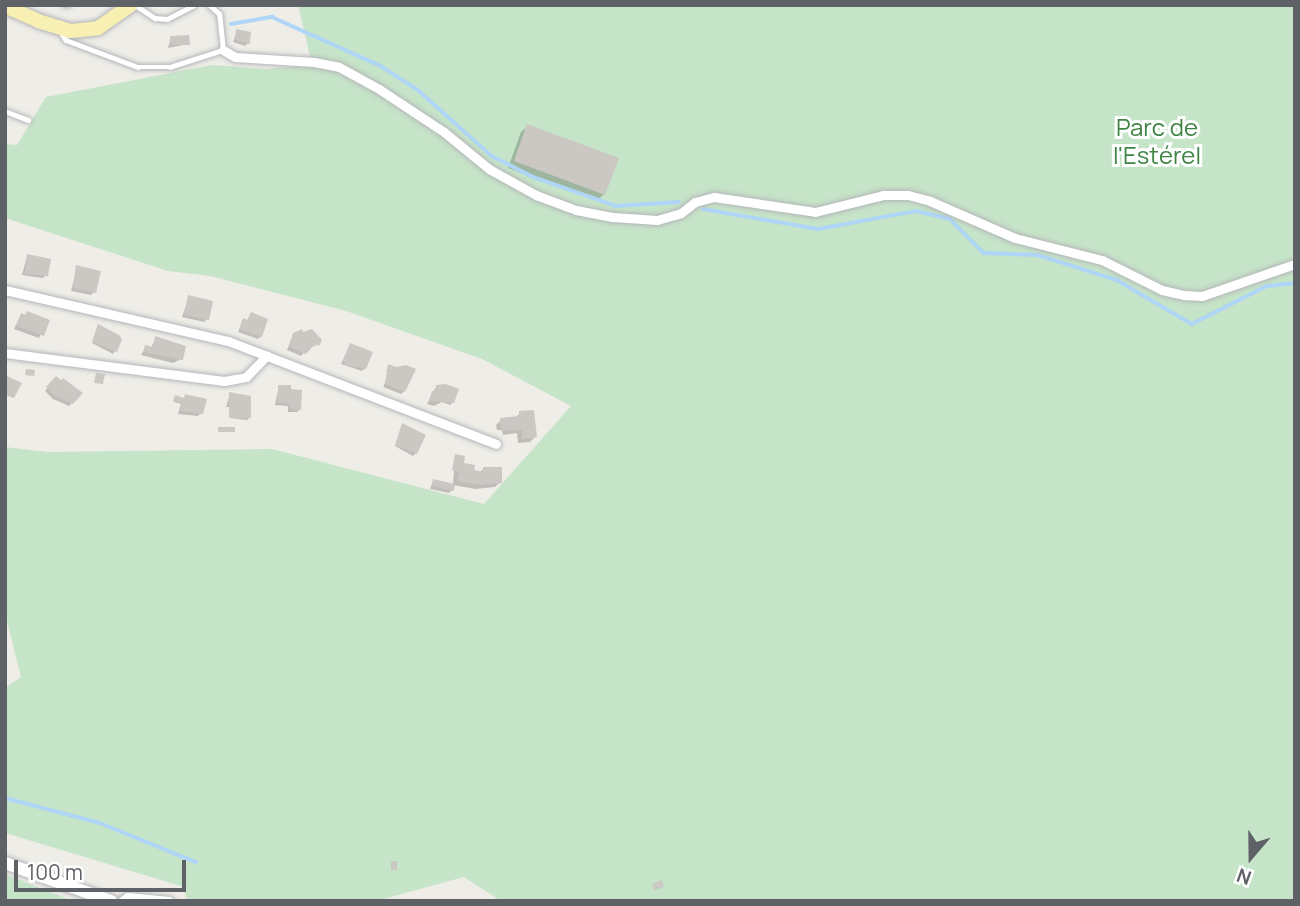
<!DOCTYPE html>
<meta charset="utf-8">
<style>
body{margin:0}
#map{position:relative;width:1300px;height:906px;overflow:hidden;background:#efede7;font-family:Manrope,sans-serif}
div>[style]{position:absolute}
.green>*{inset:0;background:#c6e4c7}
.shadow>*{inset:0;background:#0003}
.stream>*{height:3.5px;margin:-1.75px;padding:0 1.75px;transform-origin:1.75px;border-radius:1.75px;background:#afd5f7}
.building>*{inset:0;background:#cbc8c4}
.roads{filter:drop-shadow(0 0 2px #b4b6ba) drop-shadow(0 0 2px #b4b6ba)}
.service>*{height:4.5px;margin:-2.25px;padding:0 2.25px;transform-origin:2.25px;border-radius:2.25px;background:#fff}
.minor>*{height:9px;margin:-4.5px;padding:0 4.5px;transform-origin:4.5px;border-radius:4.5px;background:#fff}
.secondary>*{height:12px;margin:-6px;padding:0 6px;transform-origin:6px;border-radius:6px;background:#fff}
.primary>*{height:14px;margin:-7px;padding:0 7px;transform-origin:7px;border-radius:7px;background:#f8efb3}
span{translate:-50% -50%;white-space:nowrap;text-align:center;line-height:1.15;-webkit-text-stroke:6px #fff;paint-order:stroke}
.park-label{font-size:24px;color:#3f8444}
.frame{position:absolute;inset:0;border:7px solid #5e6166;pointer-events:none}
.north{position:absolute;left:1216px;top:822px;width:70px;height:70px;-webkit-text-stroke:5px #fff;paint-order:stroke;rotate:200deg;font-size:19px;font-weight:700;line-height:28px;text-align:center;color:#5e6166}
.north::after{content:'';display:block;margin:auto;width:24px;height:32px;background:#5e6166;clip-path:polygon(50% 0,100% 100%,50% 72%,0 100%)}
.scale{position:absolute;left:14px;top:860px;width:172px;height:32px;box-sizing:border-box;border:4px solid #5e6166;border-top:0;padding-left:9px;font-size:21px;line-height:24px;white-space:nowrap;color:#5e6166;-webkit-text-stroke:5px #fff;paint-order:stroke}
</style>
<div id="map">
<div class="green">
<i style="clip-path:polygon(298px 5px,1295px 5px,1295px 901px,501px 901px,464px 877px,376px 901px,188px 901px,181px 886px,5px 833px,5px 688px,21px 677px,5px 613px,5px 447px,48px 452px,272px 449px,484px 504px,571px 406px,482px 359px,346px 311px,210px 276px,168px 271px,5px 218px,5px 144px,17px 145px,46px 97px,212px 65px,266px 69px,312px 65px)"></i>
<i style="clip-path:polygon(5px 874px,20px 880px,73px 901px,5px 901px)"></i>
</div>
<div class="shadow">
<i style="clip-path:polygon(237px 31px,248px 43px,245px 46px,233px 42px)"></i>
<i style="clip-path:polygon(171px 38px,188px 44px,168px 48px)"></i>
<i style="clip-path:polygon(528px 126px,604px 194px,597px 201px,508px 168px,521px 132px)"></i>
<i style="clip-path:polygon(27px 256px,46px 275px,43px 278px,22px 275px)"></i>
<i style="clip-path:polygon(75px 276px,94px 292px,91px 295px,71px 291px)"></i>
<i style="clip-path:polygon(189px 297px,207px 319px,204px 322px,182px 317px)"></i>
<i style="clip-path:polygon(21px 315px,48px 321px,39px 338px,14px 329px)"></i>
<i style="clip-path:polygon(244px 320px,261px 336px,258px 339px,238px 332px)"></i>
<i style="clip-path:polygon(99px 326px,115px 351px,113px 354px,92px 343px)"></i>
<i style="clip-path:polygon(293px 335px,317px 345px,308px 348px,301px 356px,287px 350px)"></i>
<i style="clip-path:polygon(156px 338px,181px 359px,173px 363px,141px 355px,146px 347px,151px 348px)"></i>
<i style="clip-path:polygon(350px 345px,365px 368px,362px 371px,341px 364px)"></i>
<i style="clip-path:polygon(388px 367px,404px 391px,401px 394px,383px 387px,390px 373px,386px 372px)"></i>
<i style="clip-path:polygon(56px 379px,80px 394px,69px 406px,53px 399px,45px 391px)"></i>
<i style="clip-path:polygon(279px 386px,289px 391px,300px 409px,297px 412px,288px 412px,288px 406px,275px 405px)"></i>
<i style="clip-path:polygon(436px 387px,453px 402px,450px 405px,442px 402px,434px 406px,427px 404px)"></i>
<i style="clip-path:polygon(230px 394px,250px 417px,247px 420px,229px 418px,229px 407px,226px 407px)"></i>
<i style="clip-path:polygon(186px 396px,201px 413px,198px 416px,178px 414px,181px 404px,174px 402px,175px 398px,183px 399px)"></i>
<i style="clip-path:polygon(520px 413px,535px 437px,530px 442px,518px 443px,517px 433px,503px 435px,502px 430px,497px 430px,496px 425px,501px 420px,515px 418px)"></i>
<i style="clip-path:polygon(403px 425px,416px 453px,413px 456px,395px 446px)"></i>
<i style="clip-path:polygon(455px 457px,472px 471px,479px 473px,484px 468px,500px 482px,495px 487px,475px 489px,453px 485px)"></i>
<i style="clip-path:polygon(433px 481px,452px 490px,449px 493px,430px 489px)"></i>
</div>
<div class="stream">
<i style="left:231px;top:24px;width:42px;rotate:-9.7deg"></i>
<i style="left:272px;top:17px;width:120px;rotate:24.2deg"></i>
<i style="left:381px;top:66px;width:44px;rotate:33deg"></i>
<i style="left:418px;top:90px;width:99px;rotate:41.7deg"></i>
<i style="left:492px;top:156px;width:46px;rotate:27.1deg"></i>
<i style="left:533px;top:177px;width:88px;rotate:19.3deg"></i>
<i style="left:616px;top:206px;width:63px;rotate:-3.6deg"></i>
<i style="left:703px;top:209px;width:117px;rotate:9.9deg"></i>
<i style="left:818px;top:229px;width:100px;rotate:-10.4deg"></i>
<i style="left:916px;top:211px;width:35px;rotate:13deg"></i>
<i style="left:950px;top:219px;width:48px;rotate:45deg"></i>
<i style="left:984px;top:253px;width:54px;rotate:2.1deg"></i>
<i style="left:1038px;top:255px;width:83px;rotate:17.6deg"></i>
<i style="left:1117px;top:280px;width:87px;rotate:30.4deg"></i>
<i style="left:1192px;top:324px;width:84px;rotate:-26.9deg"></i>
<i style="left:1267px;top:286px;width:28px;rotate:-6deg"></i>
<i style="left:5px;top:798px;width:98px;rotate:14.7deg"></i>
<i style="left:100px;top:823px;width:104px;rotate:22.1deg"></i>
</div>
<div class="building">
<i style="clip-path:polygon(236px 29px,251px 32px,250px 44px,235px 40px)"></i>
<i style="clip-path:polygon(189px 35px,190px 45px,171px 45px,170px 36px)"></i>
<i style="clip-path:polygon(527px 124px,619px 158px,605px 195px,514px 161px)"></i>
<i style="clip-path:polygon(27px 254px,51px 259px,48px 276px,25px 274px)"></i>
<i style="clip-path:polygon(76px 265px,101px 271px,96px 293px,73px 288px)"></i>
<i style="clip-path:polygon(188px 295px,213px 301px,209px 320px,184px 315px)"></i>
<i style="clip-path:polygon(27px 311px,50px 320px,44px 336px,16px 326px,21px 313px,25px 315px)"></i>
<i style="clip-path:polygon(251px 312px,268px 319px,262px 337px,239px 329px,243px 318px,247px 320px)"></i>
<i style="clip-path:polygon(98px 324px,119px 335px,122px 339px,117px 352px,92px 342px)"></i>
<i style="clip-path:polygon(302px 329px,303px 332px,312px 329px,322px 340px,319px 346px,315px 344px,306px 354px,289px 347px,293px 333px)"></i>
<i style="clip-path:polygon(155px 336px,186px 346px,183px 360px,143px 352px,145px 345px,153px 347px)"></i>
<i style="clip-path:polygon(350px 343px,373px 352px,366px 369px,346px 365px,343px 361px)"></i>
<i style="clip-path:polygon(388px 364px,396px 367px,406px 365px,416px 369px,405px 392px,385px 384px)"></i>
<i style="clip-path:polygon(26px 369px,35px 370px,34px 376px,25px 375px)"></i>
<i style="clip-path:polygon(96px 373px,105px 374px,103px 384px,94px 383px)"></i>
<i style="clip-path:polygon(5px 375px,22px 383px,14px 398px,5px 395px)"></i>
<i style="clip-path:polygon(56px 376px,61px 380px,63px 378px,83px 393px,73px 404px,56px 397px,46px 387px)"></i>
<i style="clip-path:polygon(446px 384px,459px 389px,454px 403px,429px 401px,432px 391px,436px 391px,436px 385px)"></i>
<i style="clip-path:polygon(278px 385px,291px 385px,291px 389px,302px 390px,301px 410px,290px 409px,290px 404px,278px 403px)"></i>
<i style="clip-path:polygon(229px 392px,251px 396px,251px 418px,229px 418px)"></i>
<i style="clip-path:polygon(185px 394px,207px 399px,203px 414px,180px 411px,182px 404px,173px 401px,175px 395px,184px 398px)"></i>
<i style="clip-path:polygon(534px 410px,537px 437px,522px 439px,522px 430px,501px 431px,500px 418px,519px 416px,519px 411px)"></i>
<i style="clip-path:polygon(402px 423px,426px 435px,417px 454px,395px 445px)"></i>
<i style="clip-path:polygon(218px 427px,235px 427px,235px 432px,218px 432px)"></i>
<i style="clip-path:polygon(455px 454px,465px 456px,464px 463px,475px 465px,474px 470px,483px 472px,483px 467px,502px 467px,502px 483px,481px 485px,457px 481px,459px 472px,452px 470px)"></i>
<i style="clip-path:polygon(433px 479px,455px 484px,454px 491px,432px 486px)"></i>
<i style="clip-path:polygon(391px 861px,397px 861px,397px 870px,391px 870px)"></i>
<i style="clip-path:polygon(662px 880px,664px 887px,654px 890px,652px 884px)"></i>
</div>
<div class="roads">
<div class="service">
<i style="left:64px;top:5px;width:5px"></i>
<i style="left:135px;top:5px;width:24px;rotate:33deg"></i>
<i style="left:155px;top:18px;width:12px;rotate:5deg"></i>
<i style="left:167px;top:19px;width:30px;rotate:-27deg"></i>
<i style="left:61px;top:32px;width:9px;rotate:58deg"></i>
<i style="left:66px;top:40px;width:77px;rotate:20.6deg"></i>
<i style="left:138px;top:67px;width:32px"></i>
<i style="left:170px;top:67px;width:56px;rotate:-17.8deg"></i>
<i style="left:223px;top:50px;width:36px;rotate:-96deg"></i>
<i style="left:219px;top:14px;width:13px;rotate:-138deg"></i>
<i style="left:5px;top:111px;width:25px;rotate:21deg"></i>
</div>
<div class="minor">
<i style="left:223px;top:50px;width:14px;rotate:30deg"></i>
<i style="left:235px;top:57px;width:79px;rotate:3.6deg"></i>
<i style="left:314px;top:62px;width:25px;rotate:11deg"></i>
<i style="left:339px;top:67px;width:46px;rotate:28.8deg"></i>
<i style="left:379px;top:89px;width:78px;rotate:33.5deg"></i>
<i style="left:444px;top:132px;width:58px;rotate:39.4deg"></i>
<i style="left:489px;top:169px;width:54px;rotate:29deg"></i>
<i style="left:536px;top:195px;width:43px;rotate:20.6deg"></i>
<i style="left:576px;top:210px;width:38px;rotate:11deg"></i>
<i style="left:613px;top:217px;width:44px;rotate:3.9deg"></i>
<i style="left:657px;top:220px;width:25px;rotate:-16deg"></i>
<i style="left:681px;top:213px;width:18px;rotate:-38deg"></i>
<i style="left:695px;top:202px;width:20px;rotate:-15deg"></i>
<i style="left:714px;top:197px;width:102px;rotate:8.4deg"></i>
<i style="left:815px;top:212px;width:70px;rotate:-14deg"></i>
<i style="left:883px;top:195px;width:25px"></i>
<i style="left:908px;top:195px;width:23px;rotate:15deg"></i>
<i style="left:930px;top:201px;width:93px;rotate:23.5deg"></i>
<i style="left:1015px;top:238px;width:90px;rotate:14.2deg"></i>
<i style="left:1102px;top:260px;width:67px;rotate:26.6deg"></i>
<i style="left:1162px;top:290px;width:23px;rotate:13deg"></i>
<i style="left:1184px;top:295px;width:18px;rotate:3deg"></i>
<i style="left:1202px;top:296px;width:98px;rotate:-19deg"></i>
<i style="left:5px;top:290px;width:229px;rotate:12.9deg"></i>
<i style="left:228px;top:341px;width:287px;rotate:21deg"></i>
<i style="left:5px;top:353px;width:221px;rotate:7.3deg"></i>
<i style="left:224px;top:381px;width:22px;rotate:-10deg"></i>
<i style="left:246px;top:377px;width:30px;rotate:-46deg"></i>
<i style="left:122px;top:901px;width:7px;rotate:-34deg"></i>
<i style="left:128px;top:897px;width:41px;rotate:5.6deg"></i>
</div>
<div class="secondary">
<i style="left:5px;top:863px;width:113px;rotate:19.7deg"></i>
</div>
<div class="primary">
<i style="left:5px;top:6px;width:36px;rotate:24deg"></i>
<i style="left:38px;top:21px;width:34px;rotate:17deg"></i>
<i style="left:71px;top:31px;width:27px;rotate:-6deg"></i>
<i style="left:98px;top:28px;width:40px;rotate:-34.9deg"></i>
</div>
</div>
<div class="park-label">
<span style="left:1157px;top:141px">Parc de<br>l'Estérel</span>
</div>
<div class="frame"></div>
<div class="north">N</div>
<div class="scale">100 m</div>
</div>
